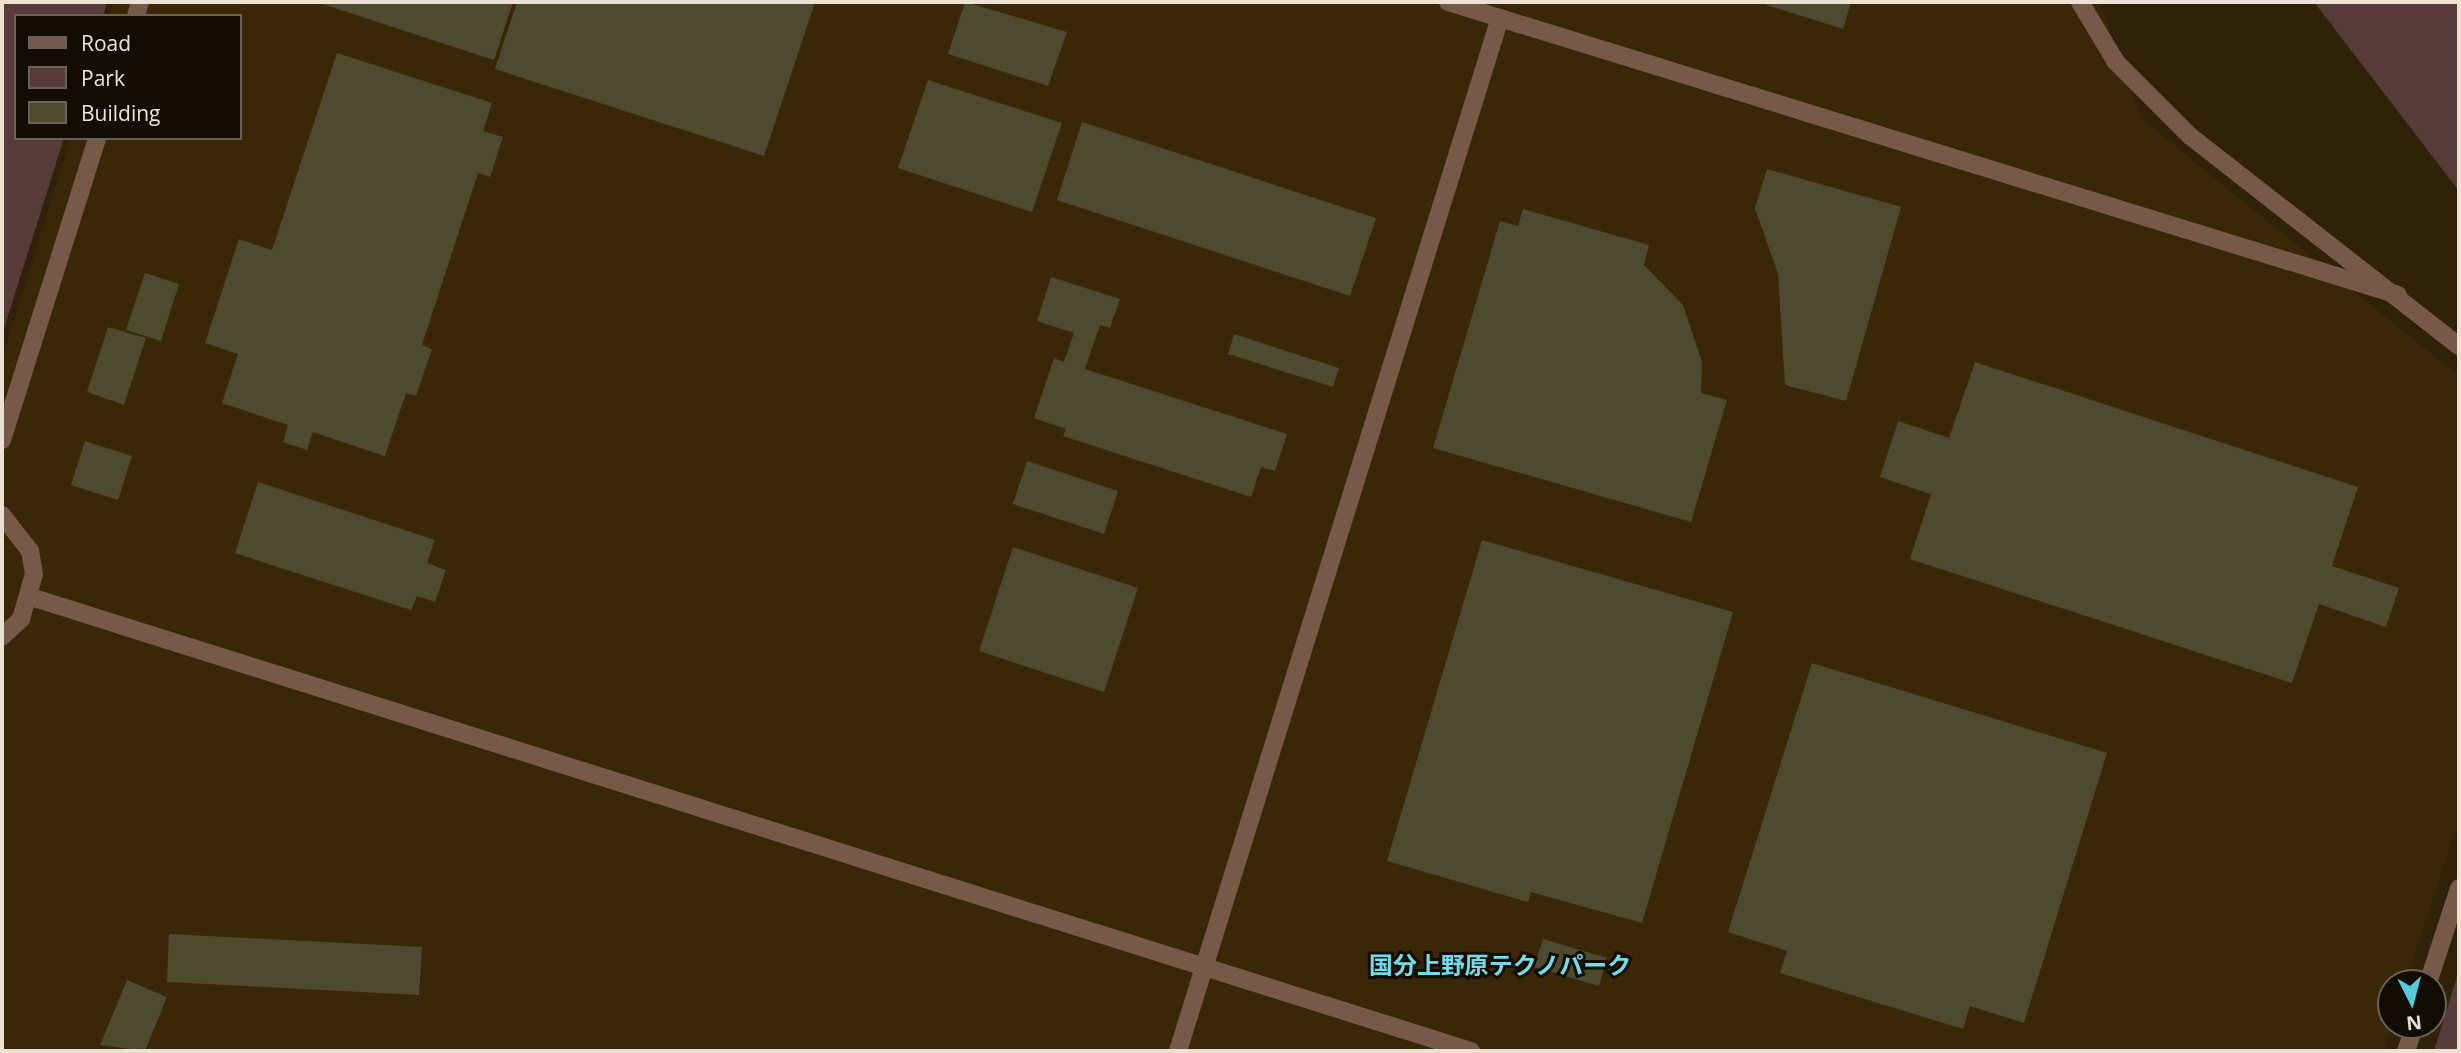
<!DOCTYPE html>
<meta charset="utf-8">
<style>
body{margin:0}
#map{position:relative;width:2461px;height:1053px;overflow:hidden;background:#302109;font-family:"Open Sans","Noto Sans JP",sans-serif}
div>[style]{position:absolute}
.built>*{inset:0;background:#3a2707}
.green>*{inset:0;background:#563b39}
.building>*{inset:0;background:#4d4a2f}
.minor>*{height:18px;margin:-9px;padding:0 9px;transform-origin:9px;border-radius:9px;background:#765949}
span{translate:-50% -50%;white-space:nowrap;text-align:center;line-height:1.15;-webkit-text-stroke:6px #120c04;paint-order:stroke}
.quarter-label{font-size:24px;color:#72dceb;font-weight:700}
.frame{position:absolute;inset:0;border:4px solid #ece2d4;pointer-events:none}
.legend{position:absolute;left:14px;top:14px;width:228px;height:126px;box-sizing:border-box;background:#120c04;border:2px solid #696257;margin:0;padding:9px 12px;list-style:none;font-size:21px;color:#ece2d4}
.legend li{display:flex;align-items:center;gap:14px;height:35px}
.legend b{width:35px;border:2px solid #696257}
.north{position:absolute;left:2377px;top:969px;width:70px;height:70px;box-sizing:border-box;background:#120c04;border:2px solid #696257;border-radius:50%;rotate:174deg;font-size:19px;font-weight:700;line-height:28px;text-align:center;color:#ece2d4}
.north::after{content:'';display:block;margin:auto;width:24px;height:32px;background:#53cbdb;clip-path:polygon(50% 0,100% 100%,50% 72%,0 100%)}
</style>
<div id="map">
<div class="built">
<i style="clip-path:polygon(114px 2px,2099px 2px,2143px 120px,2459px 376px,2459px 819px,2405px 983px,2391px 983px,2391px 1025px,2383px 1051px,2px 1051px,2px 359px,71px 138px,240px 138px,240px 16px,109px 16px)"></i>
</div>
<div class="green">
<i style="clip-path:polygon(2px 2px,107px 2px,103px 16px,16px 16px,16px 138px,64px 138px,2px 335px)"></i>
<i style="clip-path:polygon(2314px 2px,2459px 2px,2459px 191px)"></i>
<i style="clip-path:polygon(2459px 970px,2459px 1051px,2434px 1051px)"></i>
</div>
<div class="building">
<i style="clip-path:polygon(316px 2px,513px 2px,494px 60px)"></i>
<i style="clip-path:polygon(517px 2px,815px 2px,764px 156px,495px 69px)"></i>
<i style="clip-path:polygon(965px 2px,1067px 32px,1048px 86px,948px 54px)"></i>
<i style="clip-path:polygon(1757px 2px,1851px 2px,1843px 29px)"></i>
<i style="clip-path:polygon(337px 53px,492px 103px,483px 131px,503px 137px,490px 177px,478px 173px,422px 345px,432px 349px,416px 396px,406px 393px,385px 456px,313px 432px,307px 450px,283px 442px,288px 425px,222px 403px,238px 354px,205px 343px,239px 239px,272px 250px)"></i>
<i style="clip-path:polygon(928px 80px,1062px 123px,1032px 212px,898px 168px)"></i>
<i style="clip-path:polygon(1082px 122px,1376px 218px,1350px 296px,1057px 200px)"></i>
<i style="clip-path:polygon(1767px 169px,1901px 207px,1846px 401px,1785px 385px,1778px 274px,1755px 208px)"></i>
<i style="clip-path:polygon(1523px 209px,1649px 245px,1644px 265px,1683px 305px,1702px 362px,1701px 393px,1727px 400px,1691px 522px,1433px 448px,1500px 221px,1518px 226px)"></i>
<i style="clip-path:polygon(145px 273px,179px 284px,161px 341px,126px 330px)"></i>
<i style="clip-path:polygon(1051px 277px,1120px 299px,1110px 328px,1100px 325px,1085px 369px,1287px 434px,1275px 471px,1261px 467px,1251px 497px,1063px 436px,1066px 429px,1034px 418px,1054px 358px,1064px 362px,1074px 333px,1037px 321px)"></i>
<i style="clip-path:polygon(108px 327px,146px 338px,124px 405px,87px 392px)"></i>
<i style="clip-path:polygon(1234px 334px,1339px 368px,1333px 387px,1228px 354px)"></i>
<i style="clip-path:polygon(1975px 362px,2358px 487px,2332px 566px,2399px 588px,2386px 627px,2319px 604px,2292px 683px,1910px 559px,1931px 494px,1880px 477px,1898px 421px,1949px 438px)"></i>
<i style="clip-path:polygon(85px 441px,132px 456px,118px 500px,71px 485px)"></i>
<i style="clip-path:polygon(1027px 461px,1118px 491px,1104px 534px,1013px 504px)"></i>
<i style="clip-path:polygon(258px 482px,435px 540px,427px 563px,446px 570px,435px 602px,417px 596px,411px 610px,235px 553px)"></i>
<i style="clip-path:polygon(1482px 540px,1733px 612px,1642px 923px,1531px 892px,1528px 902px,1387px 861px)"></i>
<i style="clip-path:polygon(1013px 547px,1138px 588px,1104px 692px,979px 651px)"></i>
<i style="clip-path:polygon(1812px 663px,2107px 753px,2024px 1023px,1970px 1006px,1963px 1029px,1780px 973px,1787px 951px,1728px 932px)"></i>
<i style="clip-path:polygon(169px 934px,422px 947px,419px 995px,167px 982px)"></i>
<i style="clip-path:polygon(1543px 939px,1607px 958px,1599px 986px,1534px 967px)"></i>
<i style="clip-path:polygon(127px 980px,167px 997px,145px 1051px,100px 1045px)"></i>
</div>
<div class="minor">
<i style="left:1448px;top:2px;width:994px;rotate:17.14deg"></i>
<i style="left:2080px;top:2px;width:70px;rotate:59deg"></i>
<i style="left:2116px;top:62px;width:105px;rotate:45deg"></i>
<i style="left:2190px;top:136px;width:341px;rotate:38deg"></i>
<i style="left:136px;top:16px;width:15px;rotate:-74deg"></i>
<i style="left:2px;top:440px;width:317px;rotate:-72.5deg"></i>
<i style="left:2px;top:515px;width:46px;rotate:52.1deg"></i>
<i style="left:30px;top:551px;width:23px;rotate:80deg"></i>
<i style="left:34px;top:574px;width:47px;rotate:106.1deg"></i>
<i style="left:21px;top:619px;width:26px;rotate:137deg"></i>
<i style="left:31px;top:597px;width:1510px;rotate:17.5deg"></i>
<i style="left:2428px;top:983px;width:100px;rotate:-71.9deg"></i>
<i style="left:1178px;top:1051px;width:1082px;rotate:-72.69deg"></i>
<i style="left:2406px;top:1051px;width:28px;rotate:-71deg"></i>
</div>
<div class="quarter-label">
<span style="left:1500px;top:965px">国分上野原テクノパーク</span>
</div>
<div class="frame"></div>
<ul class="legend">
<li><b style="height:9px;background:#765949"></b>Road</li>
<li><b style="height:19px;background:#563b39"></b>Park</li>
<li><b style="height:19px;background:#4d4a2f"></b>Building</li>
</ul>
<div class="north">N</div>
</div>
